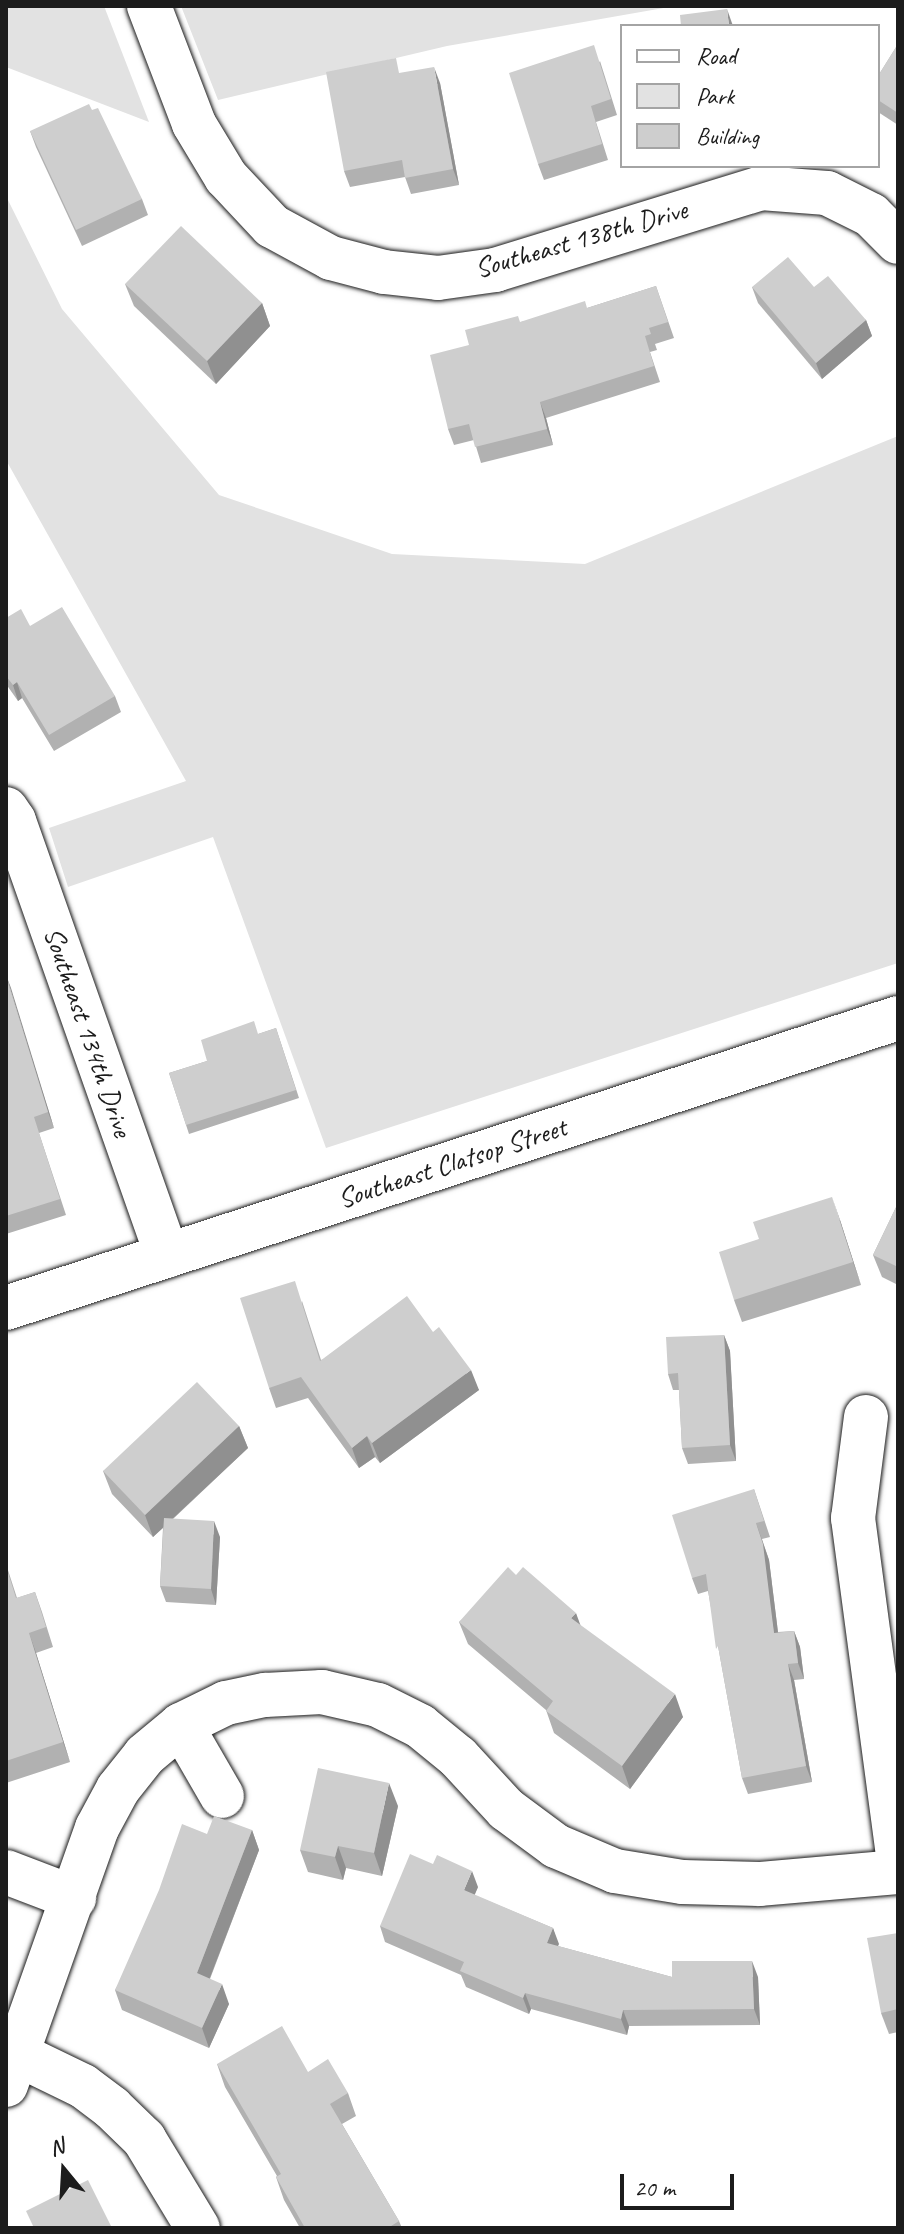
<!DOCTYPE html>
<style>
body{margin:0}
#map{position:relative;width:904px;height:2234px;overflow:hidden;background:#fff;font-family:Caveat,sans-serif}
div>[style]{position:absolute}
.green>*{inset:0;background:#e2e2e2}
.roads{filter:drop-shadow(0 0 2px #1c1c1c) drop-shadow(0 0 2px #1c1c1c)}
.minor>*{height:44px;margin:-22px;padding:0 22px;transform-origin:22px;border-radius:22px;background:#fff}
.wall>*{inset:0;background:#b1b1b1}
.shaded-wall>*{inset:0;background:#909090}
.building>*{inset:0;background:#cecece}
span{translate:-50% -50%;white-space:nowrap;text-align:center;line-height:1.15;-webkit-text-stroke:6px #fff;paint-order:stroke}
.street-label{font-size:28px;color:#1c1c1c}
.frame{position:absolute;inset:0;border:8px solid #1c1c1c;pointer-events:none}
.legend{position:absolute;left:620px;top:24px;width:260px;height:144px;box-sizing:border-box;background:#fff;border:2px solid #a4a4a4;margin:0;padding:10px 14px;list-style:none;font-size:24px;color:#1c1c1c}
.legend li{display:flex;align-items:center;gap:16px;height:40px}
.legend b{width:40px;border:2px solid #a4a4a4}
.north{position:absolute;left:24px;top:2130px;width:80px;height:80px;-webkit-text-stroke:6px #fff;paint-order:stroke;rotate:342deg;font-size:22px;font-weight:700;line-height:32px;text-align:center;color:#1c1c1c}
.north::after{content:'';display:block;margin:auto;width:28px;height:36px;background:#1c1c1c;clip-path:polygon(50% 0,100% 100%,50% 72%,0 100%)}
.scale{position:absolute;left:620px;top:2174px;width:114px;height:36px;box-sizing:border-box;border:4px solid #1c1c1c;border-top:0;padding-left:10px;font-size:24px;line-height:28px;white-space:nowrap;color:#1c1c1c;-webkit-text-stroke:6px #fff;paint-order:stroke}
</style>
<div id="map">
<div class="green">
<i style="clip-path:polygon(6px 6px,104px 6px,149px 122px,6px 67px)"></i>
<i style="clip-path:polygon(181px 6px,675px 6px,447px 46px,218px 100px)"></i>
<i style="clip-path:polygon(6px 196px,62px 309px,219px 495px,392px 554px,585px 564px,898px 436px,898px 963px,326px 1148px,213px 837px,68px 887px,49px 828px,186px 781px,6px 460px)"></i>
</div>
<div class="roads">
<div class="minor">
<i style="left:149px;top:6px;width:126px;rotate:69.1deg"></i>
<i style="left:194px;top:124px;width:62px;rotate:58.9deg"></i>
<i style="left:226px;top:177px;width:67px;rotate:46.8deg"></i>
<i style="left:272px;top:226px;width:67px;rotate:28.5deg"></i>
<i style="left:331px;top:258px;width:55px;rotate:14.8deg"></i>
<i style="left:384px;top:272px;width:54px;rotate:6.3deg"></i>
<i style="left:438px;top:278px;width:58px;rotate:-8deg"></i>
<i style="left:495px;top:270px;width:278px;rotate:-17.1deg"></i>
<i style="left:761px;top:188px;width:66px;rotate:4.3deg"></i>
<i style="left:827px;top:193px;width:49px;rotate:26.6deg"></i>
<i style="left:871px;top:215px;width:38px;rotate:45deg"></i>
<i style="left:6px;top:809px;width:14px;rotate:56deg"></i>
<i style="left:14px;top:821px;width:461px;rotate:70.6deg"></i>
<i style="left:6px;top:1308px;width:938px;rotate:-18.01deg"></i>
<i style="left:866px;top:1417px;width:102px;rotate:97.3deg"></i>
<i style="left:853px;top:1518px;width:339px;rotate:82.4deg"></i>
<i style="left:181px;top:1725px;width:82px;rotate:60deg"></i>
<i style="left:6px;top:1872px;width:73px;rotate:20.9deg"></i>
<i style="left:17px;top:2054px;width:73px;rotate:25.9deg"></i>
<i style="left:83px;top:2086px;width:36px;rotate:37deg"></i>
<i style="left:112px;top:2108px;width:45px;rotate:44.1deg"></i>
<i style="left:144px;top:2139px;width:104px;rotate:58.8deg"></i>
<i style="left:6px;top:2085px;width:273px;rotate:-70.5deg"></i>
<i style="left:97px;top:1828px;width:44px;rotate:-61.7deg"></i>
<i style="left:118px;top:1789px;width:43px;rotate:-51.5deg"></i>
<i style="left:145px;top:1755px;width:47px;rotate:-39.8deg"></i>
<i style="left:181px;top:1725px;width:50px;rotate:-26.1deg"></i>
<i style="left:226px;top:1703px;width:40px;rotate:-12deg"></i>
<i style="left:265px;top:1695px;width:57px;rotate:-3deg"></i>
<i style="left:322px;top:1692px;width:57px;rotate:13.1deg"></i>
<i style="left:378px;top:1705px;width:47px;rotate:26.6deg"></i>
<i style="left:420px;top:1726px;width:49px;rotate:39.2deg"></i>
<i style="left:458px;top:1757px;width:71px;rotate:47.3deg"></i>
<i style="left:506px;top:1809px;width:62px;rotate:36.5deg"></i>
<i style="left:556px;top:1846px;width:64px;rotate:23deg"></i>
<i style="left:615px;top:1871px;width:68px;rotate:9.3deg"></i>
<i style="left:682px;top:1882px;width:78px;rotate:1.5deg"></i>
<i style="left:760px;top:1884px;width:139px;rotate:-5deg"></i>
</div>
</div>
<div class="wall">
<i style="clip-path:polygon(898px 44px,898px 125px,878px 112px,878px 76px)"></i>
<i style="clip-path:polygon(600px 61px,617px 115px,596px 122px,608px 160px,544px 180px,538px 164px)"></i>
<i style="clip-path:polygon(440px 83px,459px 185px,411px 194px,405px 177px,350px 187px,344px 171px)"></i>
<i style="clip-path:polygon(30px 131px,142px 199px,148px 215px,82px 246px,36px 147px)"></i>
<i style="clip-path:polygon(125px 284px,262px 303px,270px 326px,216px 384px,134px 306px)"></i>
<i style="clip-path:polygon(656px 286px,674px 338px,655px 344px,657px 350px,650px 352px,660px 382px,546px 418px,553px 445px,481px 463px,474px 440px,454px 445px,448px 429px,469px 345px,521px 322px,587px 308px)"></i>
<i style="clip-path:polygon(752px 287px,814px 287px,866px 320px,872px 336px,822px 379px,758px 303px)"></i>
<i style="clip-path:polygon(6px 618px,30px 626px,115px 696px,121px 712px,54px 751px,22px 698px,18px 701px,6px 684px)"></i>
<i style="clip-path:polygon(6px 975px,54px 1128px,39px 1133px,66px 1215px,6px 1234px)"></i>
<i style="clip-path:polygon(276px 1028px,299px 1098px,189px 1134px,169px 1073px,207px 1061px,258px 1034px)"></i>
<i style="clip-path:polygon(898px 1203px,898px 1285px,882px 1277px,873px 1255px)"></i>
<i style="clip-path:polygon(840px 1220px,861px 1285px,742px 1322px,734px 1300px,759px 1239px)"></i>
<i style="clip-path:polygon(302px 1301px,321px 1360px,433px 1332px,479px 1390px,380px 1463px,375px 1457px,359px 1468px,308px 1398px,276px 1408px,269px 1388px)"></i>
<i style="clip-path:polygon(724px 1335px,730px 1351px,736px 1461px,688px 1464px,682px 1448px,679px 1390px,673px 1390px,668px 1374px)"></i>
<i style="clip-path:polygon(239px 1426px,248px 1448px,173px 1519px,220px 1537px,216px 1605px,166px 1602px,160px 1586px,163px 1528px,153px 1537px,112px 1494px,103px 1471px)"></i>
<i style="clip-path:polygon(754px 1489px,770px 1537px,762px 1539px,769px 1560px,778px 1632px,794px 1631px,800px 1647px,804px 1679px,794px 1680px,812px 1782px,748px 1794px,742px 1778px,708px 1591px,698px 1594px,692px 1578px)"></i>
<i style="clip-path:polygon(6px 1564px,17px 1598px,35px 1592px,42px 1612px,53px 1647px,36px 1653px,70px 1762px,6px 1783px)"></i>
<i style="clip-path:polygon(516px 1575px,580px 1625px,683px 1717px,630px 1789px,554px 1733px,546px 1710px,468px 1644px,459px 1622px)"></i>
<i style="clip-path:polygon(398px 1806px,382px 1876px,346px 1868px,343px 1880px,308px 1872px,300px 1850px)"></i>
<i style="clip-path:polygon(252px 1830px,259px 1850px,210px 1979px,229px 2004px,209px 2048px,122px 2010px,115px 1990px,207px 1834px)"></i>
<i style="clip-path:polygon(478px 1887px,474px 1895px,553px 1928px,558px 1946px,672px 1977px,758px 1977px,760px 2025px,629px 2026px,627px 2035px,531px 2009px,529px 2014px,466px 1987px,461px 1975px,385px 1942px,380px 1926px)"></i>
<i style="clip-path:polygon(898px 1933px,898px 2032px,889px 2034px,881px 2013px)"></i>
<i style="clip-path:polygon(217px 2064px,308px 2072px,348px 2093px,356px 2116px,342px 2124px,399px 2221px,402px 2228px,300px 2228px,284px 2200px,276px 2177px,277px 2176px,225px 2087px)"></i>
</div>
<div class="shaded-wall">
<i style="clip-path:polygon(727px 9px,733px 26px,729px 26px)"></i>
<i style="clip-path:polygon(434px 67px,440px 83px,459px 185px,453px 169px)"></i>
<i style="clip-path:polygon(262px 303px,270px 326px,216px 384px,207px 361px)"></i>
<i style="clip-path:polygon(866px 320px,872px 336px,822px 379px,816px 363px)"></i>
<i style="clip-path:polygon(540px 402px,546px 418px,553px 445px,547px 429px)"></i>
<i style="clip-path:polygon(17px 682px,22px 698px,18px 701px,13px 685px)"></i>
<i style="clip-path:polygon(6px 975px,11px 988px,54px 1128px,48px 1112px)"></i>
<i style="clip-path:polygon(832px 1197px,840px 1220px,861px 1285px,853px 1262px)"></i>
<i style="clip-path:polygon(724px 1335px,730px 1351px,736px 1461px,730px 1445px)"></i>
<i style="clip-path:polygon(471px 1370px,479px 1390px,380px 1463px,372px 1443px)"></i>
<i style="clip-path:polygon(239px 1426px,248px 1448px,153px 1537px,145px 1515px)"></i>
<i style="clip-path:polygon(367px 1436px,375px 1457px,359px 1468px,352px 1448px)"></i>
<i style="clip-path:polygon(214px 1521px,220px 1537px,216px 1605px,211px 1589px)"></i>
<i style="clip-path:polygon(756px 1523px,769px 1560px,780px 1649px,774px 1633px)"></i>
<i style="clip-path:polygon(576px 1613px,584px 1635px,571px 1618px)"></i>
<i style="clip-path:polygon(794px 1631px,800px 1647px,804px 1679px,798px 1663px)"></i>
<i style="clip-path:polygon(29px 1633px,36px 1653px,70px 1762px,63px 1742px)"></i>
<i style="clip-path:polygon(788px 1664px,794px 1680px,812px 1782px,806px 1766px)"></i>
<i style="clip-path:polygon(675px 1694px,683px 1717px,630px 1789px,622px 1766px)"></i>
<i style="clip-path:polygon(389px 1783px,398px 1806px,382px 1876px,374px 1853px)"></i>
<i style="clip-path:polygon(252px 1830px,259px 1850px,204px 1993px,197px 1973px)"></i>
<i style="clip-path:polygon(338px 1846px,346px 1868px,343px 1880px,335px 1857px)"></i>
<i style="clip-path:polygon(472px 1871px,478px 1887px,470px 1906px,464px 1890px)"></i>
<i style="clip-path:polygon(553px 1928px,559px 1944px,552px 1959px,547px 1943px)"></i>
<i style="clip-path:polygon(752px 1961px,758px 1977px,760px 2025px,754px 2009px)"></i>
<i style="clip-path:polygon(222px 1984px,229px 2004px,209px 2048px,202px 2028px)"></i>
<i style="clip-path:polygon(525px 1993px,531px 2009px,529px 2014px,523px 1998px)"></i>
<i style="clip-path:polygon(623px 2010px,629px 2026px,627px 2035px,621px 2019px)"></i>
</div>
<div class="building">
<i style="clip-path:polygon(727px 9px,729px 26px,681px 26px,680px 15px)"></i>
<i style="clip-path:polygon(898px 44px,898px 113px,878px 100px,878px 76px)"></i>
<i style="clip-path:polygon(594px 45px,611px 99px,591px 106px,602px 144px,538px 164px,509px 73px)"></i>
<i style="clip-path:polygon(396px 58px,399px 73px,434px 67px,453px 169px,405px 178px,402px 160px,344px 171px,326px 72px)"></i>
<i style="clip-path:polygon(89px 104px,92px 110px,98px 108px,142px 199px,76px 230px,30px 131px)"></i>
<i style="clip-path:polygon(181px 226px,262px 303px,207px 361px,125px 284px)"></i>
<i style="clip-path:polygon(788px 257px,814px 287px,828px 276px,866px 320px,816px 363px,752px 287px)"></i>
<i style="clip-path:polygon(656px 286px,668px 322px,649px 328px,651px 334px,645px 336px,654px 366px,540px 402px,547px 429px,475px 447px,469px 424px,448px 429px,430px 355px,469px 345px,465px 330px,518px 316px,520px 322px,585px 301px,587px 308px)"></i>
<i style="clip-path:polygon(62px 607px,115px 696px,49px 735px,17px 682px,13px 685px,6px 676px,6px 618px,21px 609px,30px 626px)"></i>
<i style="clip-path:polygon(6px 976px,48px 1112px,34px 1117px,60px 1199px,6px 1216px)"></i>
<i style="clip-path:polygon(254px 1021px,258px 1034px,276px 1028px,296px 1090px,186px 1125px,169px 1073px,207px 1061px,201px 1040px)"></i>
<i style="clip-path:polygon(832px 1197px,853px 1262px,734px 1300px,719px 1252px,759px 1239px,753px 1222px)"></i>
<i style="clip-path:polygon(898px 1203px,898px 1267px,873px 1255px)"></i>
<i style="clip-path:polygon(295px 1281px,320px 1361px,407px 1296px,433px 1332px,439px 1327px,471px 1370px,372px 1443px,367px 1436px,352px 1448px,301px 1377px,269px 1388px,240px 1298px)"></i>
<i style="clip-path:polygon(724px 1335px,730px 1445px,682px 1448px,678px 1373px,668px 1374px,666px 1337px)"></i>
<i style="clip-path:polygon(197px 1382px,239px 1426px,145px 1515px,103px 1471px)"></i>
<i style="clip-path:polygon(754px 1489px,764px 1521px,756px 1523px,763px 1544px,774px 1633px,794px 1631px,798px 1663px,788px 1664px,806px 1766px,742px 1778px,718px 1646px,716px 1649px,706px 1574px,692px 1578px,672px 1515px)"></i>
<i style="clip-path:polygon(164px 1518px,214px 1521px,211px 1589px,160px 1586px)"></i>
<i style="clip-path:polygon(6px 1566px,16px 1598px,35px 1592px,46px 1627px,29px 1633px,63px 1742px,6px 1761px)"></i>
<i style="clip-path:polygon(508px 1567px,516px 1575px,523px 1567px,576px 1613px,571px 1618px,675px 1694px,622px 1766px,546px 1711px,553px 1701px,459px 1622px)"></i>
<i style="clip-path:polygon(318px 1768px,389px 1783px,374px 1853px,338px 1846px,335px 1857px,300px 1850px)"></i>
<i style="clip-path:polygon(214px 1816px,252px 1830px,197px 1973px,222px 1984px,202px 2028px,115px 1990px,159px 1890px,182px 1824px,207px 1834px)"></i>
<i style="clip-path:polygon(410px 1854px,433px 1864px,437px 1855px,472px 1871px,464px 1890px,553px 1928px,547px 1943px,672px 1977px,672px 1961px,752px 1961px,754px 2009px,623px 2010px,621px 2019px,525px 1993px,523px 1998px,460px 1971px,464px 1962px,380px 1926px)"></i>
<i style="clip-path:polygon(898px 1933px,898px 2009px,881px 2013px,867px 1938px)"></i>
<i style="clip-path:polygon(282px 2026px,308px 2072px,328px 2059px,348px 2093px,330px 2104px,399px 2221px,388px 2228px,305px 2228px,276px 2177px,281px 2174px,217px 2064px)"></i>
<i style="clip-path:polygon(88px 2180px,112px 2228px,34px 2228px,26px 2211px)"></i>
</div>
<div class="street-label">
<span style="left:581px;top:239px;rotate:-16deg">Southeast 138th Drive</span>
<span style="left:88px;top:1032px;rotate:71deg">Southeast 134th Drive</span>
<span style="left:452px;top:1163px;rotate:-18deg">Southeast Clatsop Street</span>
</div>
<div class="frame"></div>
<ul class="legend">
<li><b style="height:10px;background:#fff"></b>Road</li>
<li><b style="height:22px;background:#e2e2e2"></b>Park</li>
<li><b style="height:22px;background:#cecece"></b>Building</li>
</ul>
<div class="north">N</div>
<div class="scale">20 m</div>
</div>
